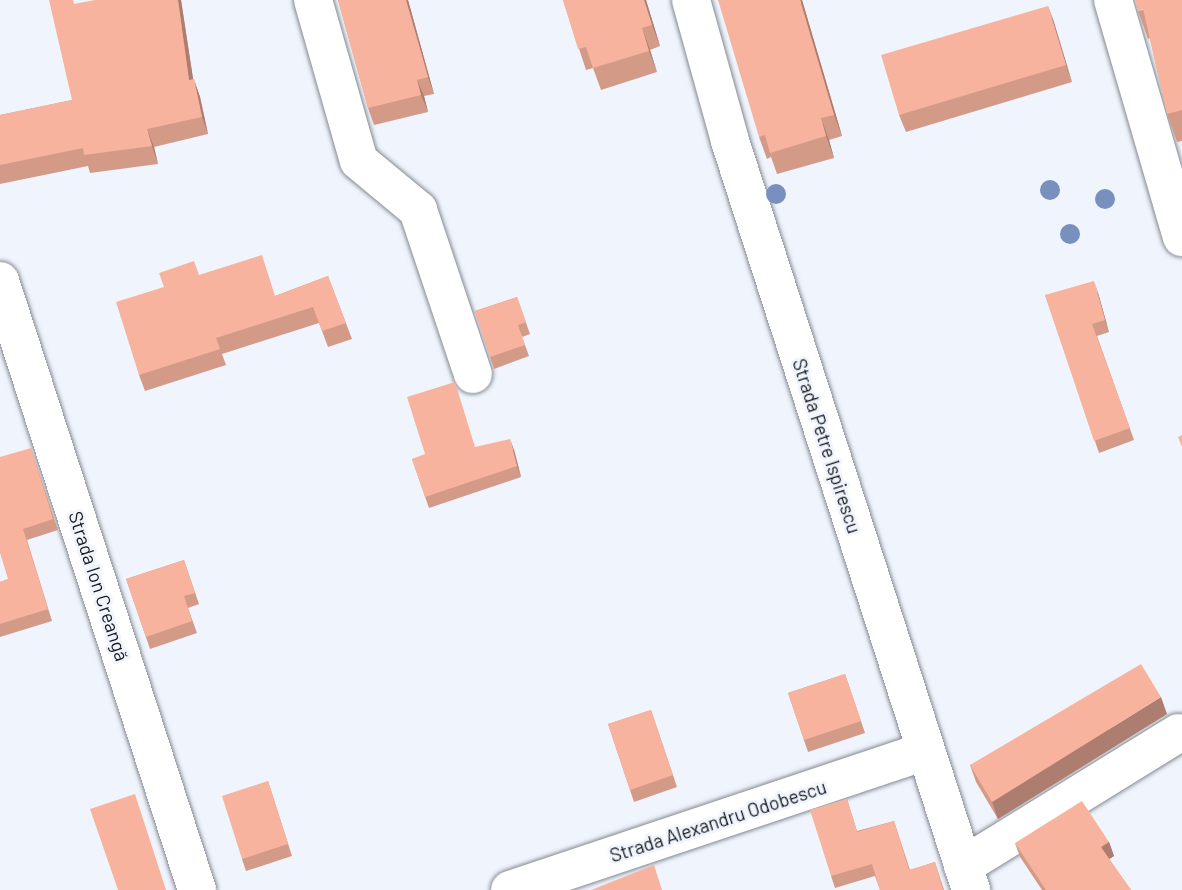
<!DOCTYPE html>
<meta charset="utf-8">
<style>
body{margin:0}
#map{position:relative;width:1182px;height:890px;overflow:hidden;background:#f0f5fd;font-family:Barlow,sans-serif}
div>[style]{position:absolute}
.roads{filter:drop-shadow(0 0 2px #848992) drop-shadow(0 0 2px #848992)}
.minor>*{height:38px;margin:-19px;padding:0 19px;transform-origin:19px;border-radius:19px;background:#fff}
.trees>*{width:20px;height:20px;margin:-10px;border-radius:50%;background:#798fbd}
.wall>*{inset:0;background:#d49a88}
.shaded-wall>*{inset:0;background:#ad7d6f}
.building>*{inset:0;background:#f7b39e}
span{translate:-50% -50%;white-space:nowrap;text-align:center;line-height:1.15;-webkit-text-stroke:6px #f0f5fd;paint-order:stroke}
.street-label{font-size:19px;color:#181a1e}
</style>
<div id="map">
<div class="roads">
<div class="minor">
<i style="left:313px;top:0;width:167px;rotate:74.1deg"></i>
<i style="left:359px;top:161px;width:77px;rotate:39.7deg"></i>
<i style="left:418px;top:210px;width:173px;rotate:71.5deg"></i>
<i style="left:691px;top:0;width:146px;rotate:74.5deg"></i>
<i style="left:730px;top:141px;width:787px;rotate:72.16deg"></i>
<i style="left:1113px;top:0;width:247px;rotate:73.8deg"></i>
<i style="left:0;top:281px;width:640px;rotate:72.07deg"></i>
<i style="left:963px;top:866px;width:253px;rotate:-31.7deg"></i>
<i style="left:510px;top:890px;width:438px;rotate:-18.5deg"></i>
</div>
</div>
<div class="trees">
<i style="left:1050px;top:190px"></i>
<i style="left:776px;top:194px"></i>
<i style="left:1105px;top:199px"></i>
<i style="left:1070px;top:234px"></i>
</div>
<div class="wall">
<i style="clip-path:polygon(181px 0,193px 79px,200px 97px,208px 134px,154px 147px,158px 164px,90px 173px,88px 166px,0 184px,0 115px,72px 100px,76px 4px)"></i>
<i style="clip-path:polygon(338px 0,408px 0,434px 94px,424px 96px,428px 112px,374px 125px,368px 108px)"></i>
<i style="clip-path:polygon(563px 0,646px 0,660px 46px,650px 50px,657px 72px,601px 90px,593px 68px,586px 70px)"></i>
<i style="clip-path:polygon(802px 0,842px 136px,829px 140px,834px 158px,777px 174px,771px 157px,767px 159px,759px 137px)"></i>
<i style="clip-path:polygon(1182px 0,1182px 141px,1177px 142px,1167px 114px,1150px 38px,1148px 39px,1138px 11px)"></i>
<i style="clip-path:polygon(1048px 6px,1072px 82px,906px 132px,899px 115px)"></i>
<i style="clip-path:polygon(199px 275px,275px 296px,328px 276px,352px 339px,328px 347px,319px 323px,222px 354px,226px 365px,145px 391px,139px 375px)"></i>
<i style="clip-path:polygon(1098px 293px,1109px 332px,1097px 336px,1134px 440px,1099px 453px,1045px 295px)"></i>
<i style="clip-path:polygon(517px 297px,530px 334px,522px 337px,529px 356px,494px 369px,475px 311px)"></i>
<i style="clip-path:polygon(476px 447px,514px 450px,521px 477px,429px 508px,412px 459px)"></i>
<i style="clip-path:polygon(31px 448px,58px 530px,27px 540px,52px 621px,0 637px,0 582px,8px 579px)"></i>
<i style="clip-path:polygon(184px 560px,199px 604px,188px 608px,197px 633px,150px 649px,126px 579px)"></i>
<i style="clip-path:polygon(845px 674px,865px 733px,808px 752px,788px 693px)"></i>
<i style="clip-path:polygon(651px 710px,677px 787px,634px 802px,608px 724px)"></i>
<i style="clip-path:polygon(1167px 714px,998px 819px,976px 782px,970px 765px)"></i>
<i style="clip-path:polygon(268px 781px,292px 856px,246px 871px,242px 859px)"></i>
<i style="clip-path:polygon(847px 799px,857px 831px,894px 821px,910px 870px,935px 862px,944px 890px,880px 890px,875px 876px,835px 888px,831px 876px)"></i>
<i style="clip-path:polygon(1109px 842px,1114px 856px,1109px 859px,1131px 890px,1042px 890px,1020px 857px,1015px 843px)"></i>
</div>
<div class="shaded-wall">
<i style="clip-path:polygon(178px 0,181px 0,196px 98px,189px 80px)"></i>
<i style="clip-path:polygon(406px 0,408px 0,434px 94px,428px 77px)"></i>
<i style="clip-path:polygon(644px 0,646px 0,660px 46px,652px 25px)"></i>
<i style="clip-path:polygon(800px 0,802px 0,842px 136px,834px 115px)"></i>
<i style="clip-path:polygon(1048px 6px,1054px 22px,1072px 82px,1066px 65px)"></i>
<i style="clip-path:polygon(642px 28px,650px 50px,657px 72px,649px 51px)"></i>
<i style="clip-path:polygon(194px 79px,200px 97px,208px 134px,202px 117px)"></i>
<i style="clip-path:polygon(417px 80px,424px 96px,428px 112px,421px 95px)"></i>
<i style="clip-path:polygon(821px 118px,829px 140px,834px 158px,826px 136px)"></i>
<i style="clip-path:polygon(147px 129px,154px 147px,158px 164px,152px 146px)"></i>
<i style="clip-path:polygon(1094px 281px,1098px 293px,1109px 332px,1105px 320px)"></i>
<i style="clip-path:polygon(510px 439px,514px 450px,521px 477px,517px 466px)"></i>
<i style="clip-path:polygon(1161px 697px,1167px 714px,998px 819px,992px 802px)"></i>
<i style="clip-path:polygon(1109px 842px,1114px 856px,1106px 861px,1101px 847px)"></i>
</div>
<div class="building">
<i style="clip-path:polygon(49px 0,73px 0,74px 4px,95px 0,178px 0,189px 80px,194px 79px,202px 117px,147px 129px,152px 146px,84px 155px,83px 148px,0 165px,0 115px,72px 100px)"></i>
<i style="clip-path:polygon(338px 0,406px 0,428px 77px,417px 80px,421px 95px,368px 108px)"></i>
<i style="clip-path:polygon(563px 0,644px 0,652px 25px,642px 28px,649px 51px,593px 68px,586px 47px,578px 49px)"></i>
<i style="clip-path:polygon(718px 0,800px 0,834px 115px,821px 118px,826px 136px,770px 153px,765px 135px,759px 137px)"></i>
<i style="clip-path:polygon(1135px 0,1182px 0,1182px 110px,1167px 114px,1143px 9px,1138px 11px)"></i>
<i style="clip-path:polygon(1048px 6px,1066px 65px,899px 115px,881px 55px)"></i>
<i style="clip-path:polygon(262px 255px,275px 296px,328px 276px,346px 323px,322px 331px,313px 307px,216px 338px,220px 349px,139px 375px,116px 302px,164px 287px,159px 273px,194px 261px,199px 275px)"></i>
<i style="clip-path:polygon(1094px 281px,1105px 320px,1092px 324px,1130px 428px,1094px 441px,1045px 295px)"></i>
<i style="clip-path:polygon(517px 297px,526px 322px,518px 325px,525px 345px,490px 357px,475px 311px)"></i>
<i style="clip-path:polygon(455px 382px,475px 447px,510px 439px,517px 466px,425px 497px,412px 459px,425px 454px,407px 397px)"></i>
<i style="clip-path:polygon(1182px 435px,1182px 447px,1178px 437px)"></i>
<i style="clip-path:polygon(31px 448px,53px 519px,23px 529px,48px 609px,0 624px,0 582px,8px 579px,0 553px,0 457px)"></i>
<i style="clip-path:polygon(184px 560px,195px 593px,184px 596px,192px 621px,146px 637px,126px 579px)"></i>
<i style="clip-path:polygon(1141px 664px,1161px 697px,992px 802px,970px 765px)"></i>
<i style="clip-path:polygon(845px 674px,861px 721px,804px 740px,788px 693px)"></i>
<i style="clip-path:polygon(651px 710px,673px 775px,630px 790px,608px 724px)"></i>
<i style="clip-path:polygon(268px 781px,288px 844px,242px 859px,222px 796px)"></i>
<i style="clip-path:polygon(135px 794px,166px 890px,118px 890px,90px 809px)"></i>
<i style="clip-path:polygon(847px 799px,857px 832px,894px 821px,909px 870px,935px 862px,943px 890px,880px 890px,872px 864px,831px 876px,810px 810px)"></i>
<i style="clip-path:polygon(1082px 801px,1109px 842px,1101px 847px,1131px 890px,1046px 890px,1015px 843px)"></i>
<i style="clip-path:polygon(654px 865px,662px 890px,591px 890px)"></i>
</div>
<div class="street-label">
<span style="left:827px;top:446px;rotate:72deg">Strada Petre Ispirescu</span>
<span style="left:99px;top:586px;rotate:72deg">Strada Ion Creangă</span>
<span style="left:718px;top:821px;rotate:-18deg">Strada Alexandru Odobescu</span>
</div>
</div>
